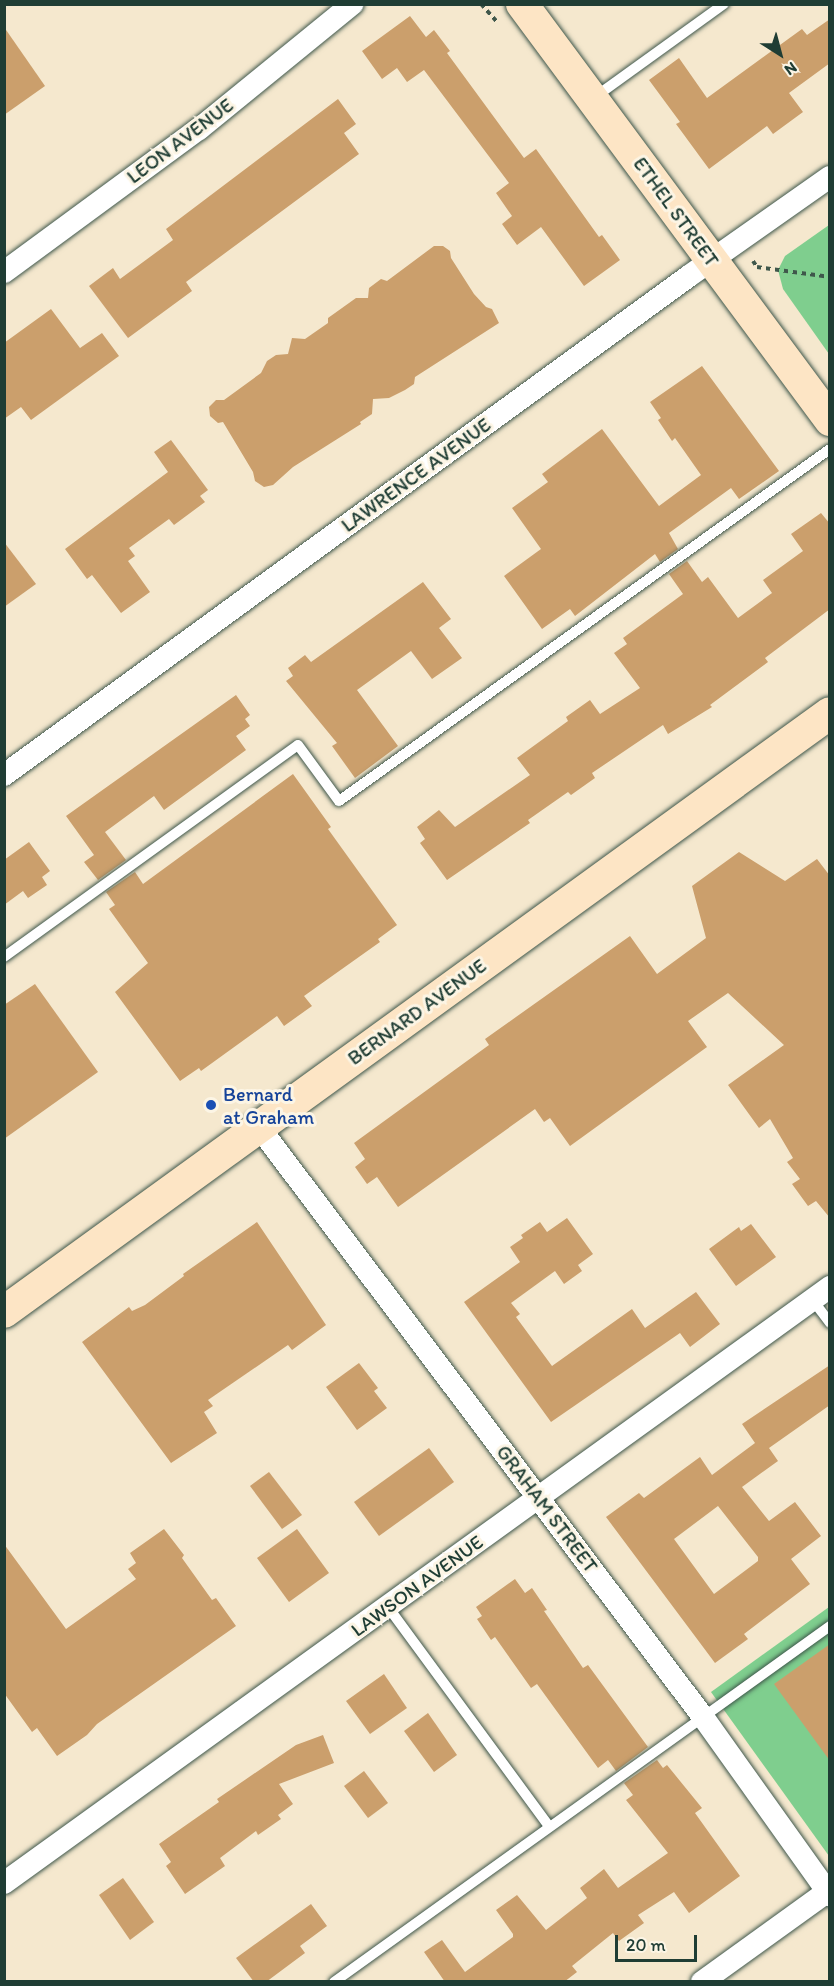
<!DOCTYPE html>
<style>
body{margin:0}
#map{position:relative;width:834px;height:1986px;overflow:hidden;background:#f5e8ce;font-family:Itim,sans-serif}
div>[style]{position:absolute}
.green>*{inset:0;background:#7fce8e}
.building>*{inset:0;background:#cb9f6c}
.path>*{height:4px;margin-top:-2px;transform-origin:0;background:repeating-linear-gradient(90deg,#3f574b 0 4.5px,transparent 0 9px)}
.roads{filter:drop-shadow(0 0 2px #3f574b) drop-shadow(0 0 2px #3f574b)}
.lane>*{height:10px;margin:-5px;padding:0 5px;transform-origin:5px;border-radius:5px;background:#fff}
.street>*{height:22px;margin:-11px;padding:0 11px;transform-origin:11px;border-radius:11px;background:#fff}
.secondary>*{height:32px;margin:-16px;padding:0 16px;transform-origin:16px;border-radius:16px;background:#fde5c5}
.dots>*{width:16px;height:16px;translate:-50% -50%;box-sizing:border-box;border:3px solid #fcf5e5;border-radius:50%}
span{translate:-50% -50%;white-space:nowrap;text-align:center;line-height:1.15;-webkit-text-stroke:6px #fcf5e5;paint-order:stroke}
.street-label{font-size:20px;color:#1f3d34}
.transit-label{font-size:20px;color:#164399}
.left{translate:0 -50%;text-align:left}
.frame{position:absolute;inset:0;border:6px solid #1f3d34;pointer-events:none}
.north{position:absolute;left:750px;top:24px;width:60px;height:60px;-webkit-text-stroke:4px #fcf5e5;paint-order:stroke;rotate:144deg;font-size:16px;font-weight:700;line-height:24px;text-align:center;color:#1f3d34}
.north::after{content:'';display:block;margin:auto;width:21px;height:27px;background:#1f3d34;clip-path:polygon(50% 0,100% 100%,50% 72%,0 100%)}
.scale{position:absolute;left:615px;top:1935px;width:82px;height:27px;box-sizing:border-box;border:3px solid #1f3d34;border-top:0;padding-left:8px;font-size:18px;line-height:21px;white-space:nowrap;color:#1f3d34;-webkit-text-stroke:4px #fcf5e5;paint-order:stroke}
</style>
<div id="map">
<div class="green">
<i style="clip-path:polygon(829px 225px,829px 354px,783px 289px,778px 270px,785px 256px)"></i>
<i style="clip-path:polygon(829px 1607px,829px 1856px,711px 1692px)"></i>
</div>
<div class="building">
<i style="clip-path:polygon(410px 16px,426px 37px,434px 30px,450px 51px,447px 53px,524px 158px,536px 149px,599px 237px,602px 235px,620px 260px,584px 286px,541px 227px,517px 245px,502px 224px,512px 216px,496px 193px,509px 183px,424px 70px,407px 82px,397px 68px,382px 79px,362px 51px)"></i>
<i style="clip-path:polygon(830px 19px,830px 63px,789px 93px,803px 112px,773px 134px,767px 126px,709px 169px,676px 124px,680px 122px,649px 80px,679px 58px,707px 98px,802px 29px,807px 35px)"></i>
<i style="clip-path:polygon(4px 27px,45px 86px,4px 115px)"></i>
<i style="clip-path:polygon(338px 99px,356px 124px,344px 133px,359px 154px,186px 282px,192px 291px,128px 338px,89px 286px,113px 268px,120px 279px,173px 240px,166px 229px)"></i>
<i style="clip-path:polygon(434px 246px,443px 246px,450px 251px,451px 258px,474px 294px,486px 307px,492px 309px,499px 323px,415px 377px,414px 384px,405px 390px,389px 398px,373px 399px,372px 414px,360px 422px,361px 424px,293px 467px,273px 485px,264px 487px,255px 481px,253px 472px,223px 422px,218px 423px,210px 416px,209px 407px,216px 400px,224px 400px,261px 373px,267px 361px,276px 355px,288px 354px,292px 338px,305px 339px,328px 323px,328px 318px,356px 298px,368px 298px,369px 288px,381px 279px,387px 281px)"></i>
<i style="clip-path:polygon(51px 309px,80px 348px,102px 333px,119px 356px,31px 420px,21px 407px,4px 419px,4px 343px)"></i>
<i style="clip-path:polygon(702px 366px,779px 471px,739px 499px,731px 488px,669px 533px,678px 549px,660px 562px,655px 554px,575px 616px,570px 609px,542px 629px,504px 576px,541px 549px,512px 508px,548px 482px,542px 474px,602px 429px,659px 506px,701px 475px,675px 438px,672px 441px,658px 420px,661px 418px,650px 402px)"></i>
<i style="clip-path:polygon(171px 440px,208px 490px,200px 496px,205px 502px,174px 525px,169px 519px,129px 548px,135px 556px,128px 561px,150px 592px,121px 613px,92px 575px,87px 579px,65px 549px,168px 472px,154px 452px)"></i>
<i style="clip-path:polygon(821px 513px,830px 524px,830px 609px,765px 658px,768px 662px,710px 705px,712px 707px,668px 734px,663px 725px,592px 773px,595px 778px,571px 795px,568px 792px,528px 820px,530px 823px,447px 880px,420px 843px,425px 839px,417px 827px,439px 810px,455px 827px,530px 775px,517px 758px,568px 721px,566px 717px,590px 700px,600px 714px,640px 688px,614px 653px,627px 644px,623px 638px,683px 594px,669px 574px,687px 561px,702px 582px,708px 577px,738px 618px,772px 593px,763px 580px,803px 551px,791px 534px)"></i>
<i style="clip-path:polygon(4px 542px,36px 584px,4px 607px)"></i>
<i style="clip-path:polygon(423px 582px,451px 619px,439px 628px,462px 658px,432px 679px,411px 651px,357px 690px,398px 746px,355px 778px,332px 746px,337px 743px,286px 681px,293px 676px,288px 668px,305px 655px,311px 662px)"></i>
<i style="clip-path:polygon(236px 695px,250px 715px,245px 719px,250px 726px,236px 736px,246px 750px,164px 810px,154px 796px,105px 832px,126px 860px,98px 880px,84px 862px,94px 855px,66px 816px)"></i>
<i style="clip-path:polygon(293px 774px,331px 827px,328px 829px,397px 925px,378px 939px,380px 942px,304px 996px,312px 1006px,284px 1026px,277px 1016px,201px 1071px,199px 1068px,180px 1081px,115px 992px,148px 963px,109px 909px,115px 905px,106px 892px,135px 872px,143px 884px)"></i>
<i style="clip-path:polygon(29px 842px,50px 871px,42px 877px,47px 885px,28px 898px,23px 891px,4px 905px,4px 860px)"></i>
<i style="clip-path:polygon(739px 852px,785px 881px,817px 859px,830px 876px,830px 1218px,816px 1201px,808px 1206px,792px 1184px,800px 1179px,787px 1162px,793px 1158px,770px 1119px,759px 1128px,728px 1085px,784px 1045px,728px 993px,688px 1021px,707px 1047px,570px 1146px,550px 1118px,544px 1122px,535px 1109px,398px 1207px,377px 1177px,367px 1184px,355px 1167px,365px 1159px,354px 1143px,489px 1045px,485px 1039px,630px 936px,657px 974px,706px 938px,692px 886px)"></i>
<i style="clip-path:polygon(35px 984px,98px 1072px,4px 1139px,4px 1005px)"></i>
<i style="clip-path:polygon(567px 1218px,593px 1254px,578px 1265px,582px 1271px,564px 1284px,555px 1271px,511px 1303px,520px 1314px,516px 1317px,552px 1366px,632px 1309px,645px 1328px,696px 1292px,720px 1324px,690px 1347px,680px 1333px,551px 1422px,464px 1302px,520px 1262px,510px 1247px,523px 1238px,521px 1235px,540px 1222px,547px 1232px)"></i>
<i style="clip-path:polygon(257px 1222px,326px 1325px,292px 1350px,288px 1345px,208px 1400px,213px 1406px,204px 1412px,217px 1433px,171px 1463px,82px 1342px,129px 1307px,132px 1311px,145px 1305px,184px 1276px,183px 1274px)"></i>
<i style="clip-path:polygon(751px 1224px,776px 1257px,736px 1286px,709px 1249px,739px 1227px,741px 1231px)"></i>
<i style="clip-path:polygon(359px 1363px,378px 1388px,374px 1391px,387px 1408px,357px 1430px,326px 1387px)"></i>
<i style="clip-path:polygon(evenodd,830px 1365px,830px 1405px,769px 1448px,778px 1461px,742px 1487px,769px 1521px,795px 1502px,821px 1536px,791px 1559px,810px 1584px,744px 1634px,748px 1639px,715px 1663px,606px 1517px,639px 1493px,644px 1498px,700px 1457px,712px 1475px,755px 1443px,742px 1424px,830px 1365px,718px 1506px,758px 1557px,758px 1561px,714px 1594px,674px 1539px,718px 1506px)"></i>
<i style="clip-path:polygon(429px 1448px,454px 1482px,379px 1536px,354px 1502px)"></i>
<i style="clip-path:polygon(269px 1472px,302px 1515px,282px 1529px,250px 1486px)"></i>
<i style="clip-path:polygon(164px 1529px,184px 1555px,182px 1558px,212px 1600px,216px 1598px,236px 1626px,97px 1724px,87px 1735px,57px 1756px,37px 1728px,32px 1732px,4px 1693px,4px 1544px,66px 1629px,136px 1579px,128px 1569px,136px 1563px,130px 1553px)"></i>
<i style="clip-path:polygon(297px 1529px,329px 1573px,289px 1602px,257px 1558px)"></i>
<i style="clip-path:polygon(515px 1579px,525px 1593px,532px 1588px,547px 1610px,544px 1611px,583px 1668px,588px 1665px,648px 1747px,616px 1771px,608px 1760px,598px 1768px,537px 1684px,531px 1688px,495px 1637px,491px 1640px,477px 1619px,482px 1616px,476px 1607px)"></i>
<i style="clip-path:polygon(830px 1644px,830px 1761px,774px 1684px)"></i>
<i style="clip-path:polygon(384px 1674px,407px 1708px,370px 1734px,346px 1701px)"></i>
<i style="clip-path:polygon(428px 1713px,457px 1755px,434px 1772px,404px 1731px)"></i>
<i style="clip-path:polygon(323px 1735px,334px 1763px,279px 1784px,293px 1804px,278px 1815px,281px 1819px,258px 1835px,256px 1831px,220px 1858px,225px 1866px,185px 1894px,166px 1866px,171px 1862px,159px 1844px,219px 1802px,217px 1799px,296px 1745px)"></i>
<i style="clip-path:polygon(657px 1760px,663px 1768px,667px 1765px,702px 1808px,695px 1813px,740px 1876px,689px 1913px,674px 1892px,638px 1915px,644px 1923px,619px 1941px,613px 1933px,572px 1966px,577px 1972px,564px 1982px,445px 1982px,424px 1952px,442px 1940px,465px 1972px,513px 1937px,513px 1934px,496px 1910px,517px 1895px,546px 1930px,587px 1898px,580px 1888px,604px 1869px,618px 1888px,668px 1853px,626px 1800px,633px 1795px,624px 1783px)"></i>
<i style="clip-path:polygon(364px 1771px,388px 1803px,368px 1818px,344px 1786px)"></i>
<i style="clip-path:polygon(123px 1878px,154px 1922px,130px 1940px,99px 1895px)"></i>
<i style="clip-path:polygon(311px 1904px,327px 1926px,300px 1946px,305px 1953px,266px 1982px,254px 1982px,236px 1958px)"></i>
</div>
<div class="path">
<i style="left:481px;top:4px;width:24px;rotate:48deg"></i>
<i style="left:753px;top:261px;width:7px;rotate:56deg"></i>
<i style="left:757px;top:267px;width:74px;rotate:7.8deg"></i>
</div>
<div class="roads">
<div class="lane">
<i style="left:595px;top:97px;width:159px;rotate:-35.8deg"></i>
<i style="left:4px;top:957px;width:362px;rotate:-35.8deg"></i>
<i style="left:298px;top:745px;width:69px;rotate:53.8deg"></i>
<i style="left:339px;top:801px;width:604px;rotate:-35.64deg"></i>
<i style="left:812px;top:1299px;width:30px;rotate:53deg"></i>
<i style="left:388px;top:1607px;width:272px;rotate:53.7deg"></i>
<i style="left:334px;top:1982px;width:611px;rotate:-35.67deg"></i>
</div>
<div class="street">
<i style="left:4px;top:272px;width:242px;rotate:-36.3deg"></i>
<i style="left:199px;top:129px;width:198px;rotate:-39.2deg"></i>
<i style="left:4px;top:775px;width:847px;rotate:-36.07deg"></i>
<i style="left:689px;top:276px;width:172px;rotate:-35.1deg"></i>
<i style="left:259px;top:1127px;width:738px;rotate:53.04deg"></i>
<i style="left:703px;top:1717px;width:219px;rotate:54.5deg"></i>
<i style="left:4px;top:1883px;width:1019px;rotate:-35.81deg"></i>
<i style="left:702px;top:1982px;width:154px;rotate:-35.8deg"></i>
</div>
<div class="secondary">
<i style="left:522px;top:4px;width:518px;rotate:53.48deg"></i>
<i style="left:4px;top:1312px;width:1020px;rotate:-35.95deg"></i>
</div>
</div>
<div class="dots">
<i style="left:211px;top:1105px;background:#1a4fb4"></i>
</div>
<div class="street-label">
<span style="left:180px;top:141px;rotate:-37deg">LEON AVENUE</span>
<span style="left:676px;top:212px;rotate:54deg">ETHEL STREET</span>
<span style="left:416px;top:475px;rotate:-36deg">LAWRENCE AVENUE</span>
<span style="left:417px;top:1012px;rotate:-36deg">BERNARD AVENUE</span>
<span style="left:547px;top:1509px;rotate:53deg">GRAHAM STREET</span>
<span style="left:417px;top:1586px;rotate:-36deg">LAWSON AVENUE</span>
</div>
<div class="transit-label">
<span class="left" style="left:223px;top:1106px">Bernard<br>at Graham</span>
</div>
<div class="frame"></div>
<div class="north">N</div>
<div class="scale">20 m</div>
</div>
